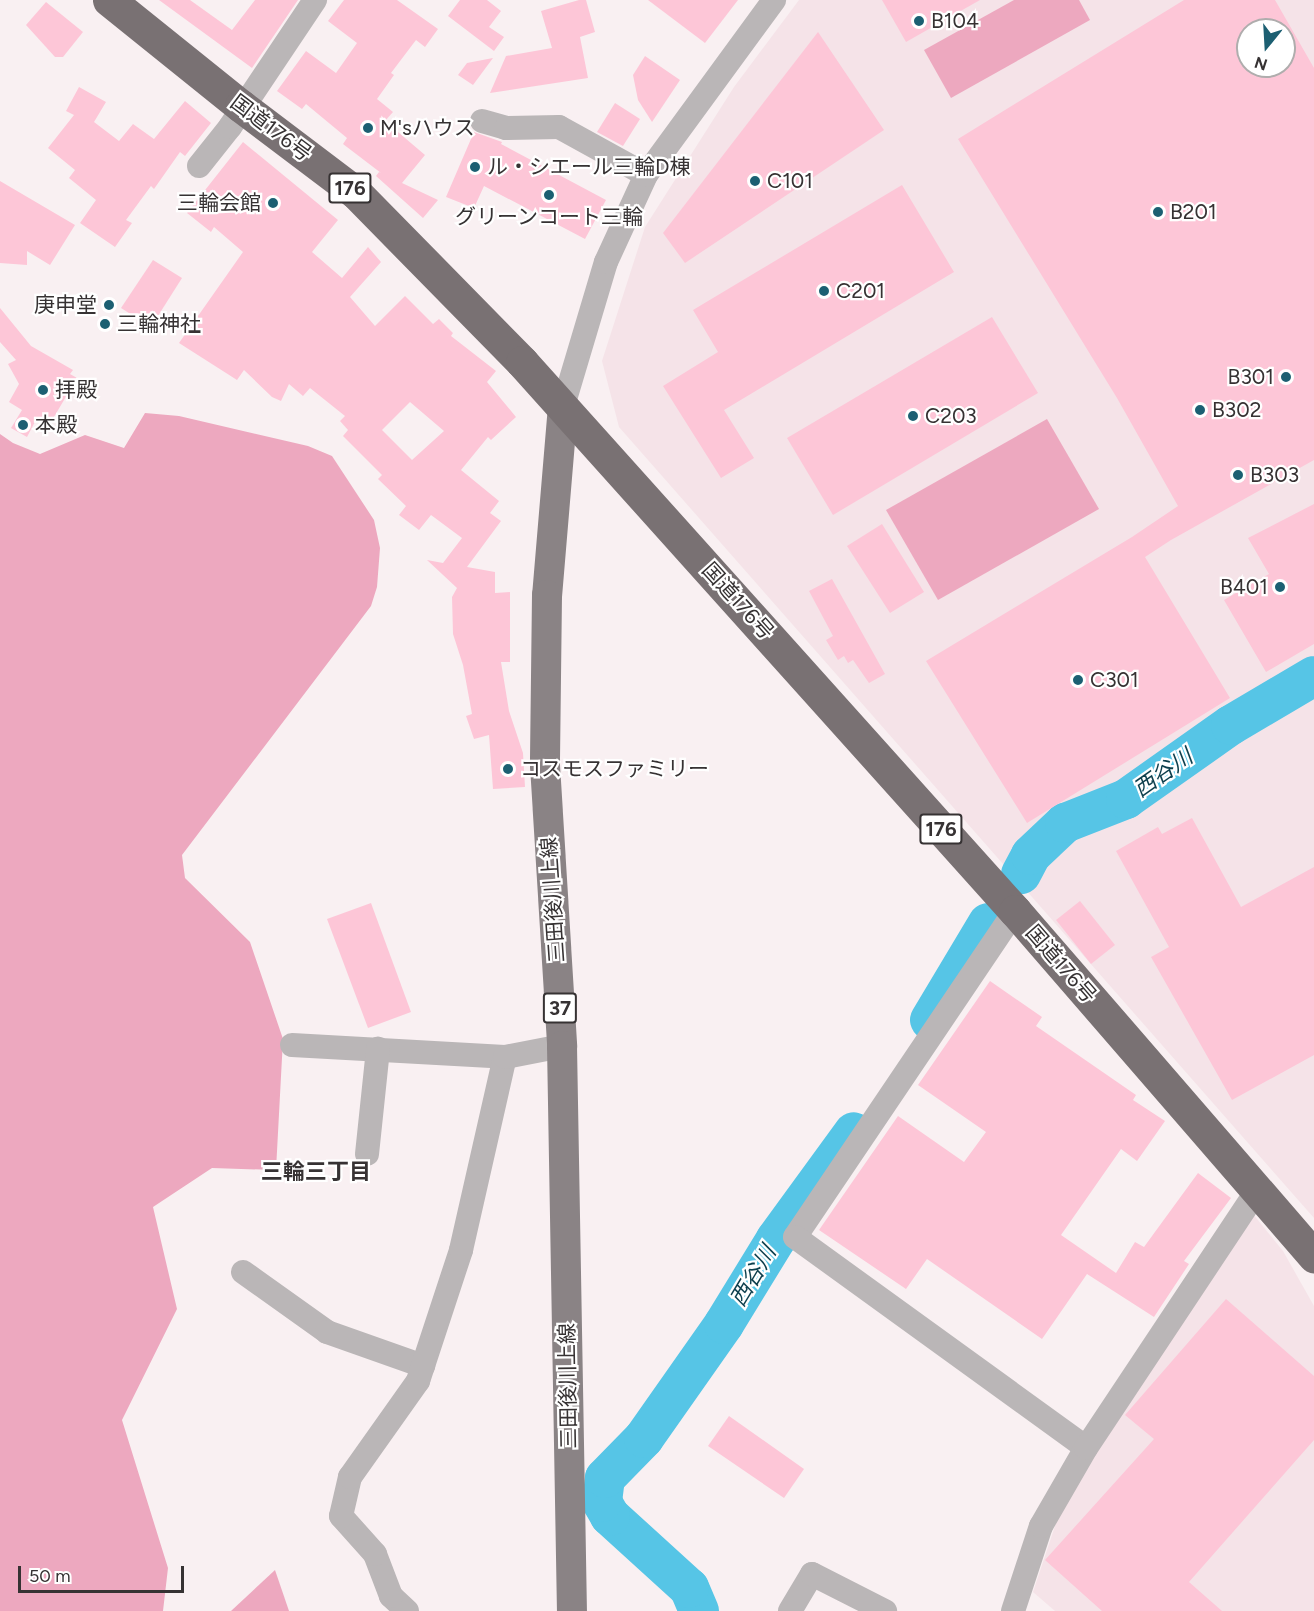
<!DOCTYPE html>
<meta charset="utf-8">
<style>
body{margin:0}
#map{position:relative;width:1314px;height:1611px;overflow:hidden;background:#f9f0f2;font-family:Figtree,"Noto Sans JP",sans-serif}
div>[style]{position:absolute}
.built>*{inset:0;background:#f5e3e8}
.green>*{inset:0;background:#eda8bf}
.river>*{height:40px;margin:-20px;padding:0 20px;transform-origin:20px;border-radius:20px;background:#56c5e6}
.building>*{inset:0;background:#fdc6d7}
.minor>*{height:24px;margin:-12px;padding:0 12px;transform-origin:12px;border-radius:12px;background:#bab6b7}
.major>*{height:30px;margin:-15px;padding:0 15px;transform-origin:15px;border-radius:15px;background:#8a8385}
.highway>*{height:33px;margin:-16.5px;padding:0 16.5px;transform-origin:16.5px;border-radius:16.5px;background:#797173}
.dots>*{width:16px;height:16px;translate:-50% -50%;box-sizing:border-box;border:3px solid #fff;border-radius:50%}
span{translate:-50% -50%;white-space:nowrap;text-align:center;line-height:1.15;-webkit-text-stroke:4.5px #fff;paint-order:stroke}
.shield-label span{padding:2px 4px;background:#fff;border:2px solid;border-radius:4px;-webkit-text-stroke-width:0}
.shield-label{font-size:20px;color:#363233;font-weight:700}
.poi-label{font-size:21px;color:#363233}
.left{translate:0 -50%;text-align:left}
.right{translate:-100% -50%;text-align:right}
.street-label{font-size:21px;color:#363233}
.water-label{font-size:22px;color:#0d3f4d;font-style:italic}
.neighbourhood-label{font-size:22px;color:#363233;font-weight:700}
.north{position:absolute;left:1236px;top:18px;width:60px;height:60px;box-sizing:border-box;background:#fff;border:2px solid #afadad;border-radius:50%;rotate:198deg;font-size:16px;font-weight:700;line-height:24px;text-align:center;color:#363233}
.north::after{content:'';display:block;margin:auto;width:21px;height:27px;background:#1c5f72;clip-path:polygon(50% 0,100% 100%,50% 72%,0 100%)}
.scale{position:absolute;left:18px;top:1566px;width:166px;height:27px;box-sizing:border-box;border:3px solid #363233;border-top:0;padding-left:8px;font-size:18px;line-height:21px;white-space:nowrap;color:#363233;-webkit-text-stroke:4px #fff;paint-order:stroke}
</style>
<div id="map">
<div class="built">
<i style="clip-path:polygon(evenodd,799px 0,1314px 0,1314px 1218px,619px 427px,602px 361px,645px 227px,734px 87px,799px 0,1248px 30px,1284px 30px,1284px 66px,1248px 66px,1248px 30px)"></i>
<i style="clip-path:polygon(1253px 1214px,1283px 1251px,1314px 1306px,1314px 1611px,1055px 1611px,1033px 1592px,1056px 1523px,1092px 1457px)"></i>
</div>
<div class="green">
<i style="clip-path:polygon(1014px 0,1079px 0,1090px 20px,951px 98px,924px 50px)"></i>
<i style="clip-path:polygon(145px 413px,179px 416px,308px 446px,332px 456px,374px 520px,380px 548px,377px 587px,371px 606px,182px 855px,185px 878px,250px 942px,283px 1039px,276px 1170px,212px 1168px,153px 1207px,177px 1309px,122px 1420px,168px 1568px,163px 1611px,0 1611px,0 434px,13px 443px,40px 454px,85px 435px,124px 448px)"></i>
<i style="clip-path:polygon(1047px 419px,1099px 509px,938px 600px,886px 510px)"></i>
<i style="clip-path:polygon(275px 1570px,289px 1611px,231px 1611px)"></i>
</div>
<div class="river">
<i style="left:1021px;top:874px;width:21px;rotate:-62deg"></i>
<i style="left:1031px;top:855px;width:47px;rotate:-43.3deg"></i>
<i style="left:1065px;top:823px;width:66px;rotate:-21.5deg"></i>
<i style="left:1126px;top:799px;width:128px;rotate:-35.2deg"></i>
<i style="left:1231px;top:725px;width:96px;rotate:-30.6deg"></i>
<i style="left:930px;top:1020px;width:113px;rotate:-59.1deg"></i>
<i style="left:699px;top:1611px;width:25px;rotate:-113deg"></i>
<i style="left:689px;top:1588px;width:107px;rotate:-137.7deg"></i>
<i style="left:610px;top:1516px;width:16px;rotate:-120deg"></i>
<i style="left:602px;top:1502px;width:24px;rotate:-83deg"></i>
<i style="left:605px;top:1478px;width:56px;rotate:-45.7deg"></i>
<i style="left:644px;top:1438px;width:139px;rotate:-54.9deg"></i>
<i style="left:724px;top:1324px;width:100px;rotate:-58.5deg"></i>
<i style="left:776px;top:1239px;width:132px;rotate:-53.9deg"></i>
</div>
<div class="building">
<i style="clip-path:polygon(159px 0,190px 0,232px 30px,255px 0,298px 0,252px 68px)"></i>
<i style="clip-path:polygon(344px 0,397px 0,438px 29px,425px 47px,416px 40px,391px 73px,394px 75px,377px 99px,393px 112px,385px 121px,425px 155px,402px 183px,438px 200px,423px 218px,376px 176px,379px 172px,381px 173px,343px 144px,347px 138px,306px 104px,302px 109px,277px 91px,306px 51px,336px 73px,357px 43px,328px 21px)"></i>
<i style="clip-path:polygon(460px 0,487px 0,501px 11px,489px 27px,504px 37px,494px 51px,448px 16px)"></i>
<i style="clip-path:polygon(579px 0,586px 0,595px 32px,580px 37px,588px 78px,490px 93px,506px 56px,552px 48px,541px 11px)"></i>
<i style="clip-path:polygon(648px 0,738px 0,705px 43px)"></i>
<i style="clip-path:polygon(882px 0,980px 0,906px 42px)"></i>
<i style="clip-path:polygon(evenodd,1184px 0,1275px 0,1314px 68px,1314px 460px,1171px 540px,1145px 557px,1230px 698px,1027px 823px,926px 661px,1132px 537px,1178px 506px,1117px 398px,958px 139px,1184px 0,1248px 30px,1284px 30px,1284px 66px,1248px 66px,1248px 30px)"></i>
<i style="clip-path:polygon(46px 2px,83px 32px,63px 57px,55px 57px,26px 25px)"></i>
<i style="clip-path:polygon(818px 32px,884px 130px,685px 263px,663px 233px)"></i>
<i style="clip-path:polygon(645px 56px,680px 80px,652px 122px,638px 100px,633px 75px)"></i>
<i style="clip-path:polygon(493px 58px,473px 85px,458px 75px,467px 63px)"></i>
<i style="clip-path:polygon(79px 87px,106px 102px,94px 122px,119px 141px,133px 124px,154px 139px,185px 101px,211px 123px,185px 156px,180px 152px,154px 189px,151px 186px,126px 220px,132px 223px,115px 247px,80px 223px,96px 200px,69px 178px,75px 170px,48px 148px,74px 115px,66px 111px)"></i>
<i style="clip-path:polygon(615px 103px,640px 119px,623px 146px,597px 132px)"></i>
<i style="clip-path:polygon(474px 132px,502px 142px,501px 144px,606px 200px,585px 239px,484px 186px,474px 208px,446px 197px)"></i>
<i style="clip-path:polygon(evenodd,243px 142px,338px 220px,312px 252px,342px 278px,368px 247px,381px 262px,350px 297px,375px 326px,405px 296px,433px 324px,439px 319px,453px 333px,451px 336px,496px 371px,487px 382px,516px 417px,491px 440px,488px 437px,461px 470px,499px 501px,490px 513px,501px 521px,467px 567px,495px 572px,495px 593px,510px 592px,510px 662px,501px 662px,509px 711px,523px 753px,525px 787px,493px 789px,489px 735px,474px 739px,466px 716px,472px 714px,463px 665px,453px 634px,452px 597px,457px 588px,427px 560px,443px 563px,462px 538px,431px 515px,419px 530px,399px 515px,406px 506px,378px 479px,382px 475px,343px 436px,348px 430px,340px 421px,345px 416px,310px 388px,303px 396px,289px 384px,281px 401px,272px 397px,244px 370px,237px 380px,179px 343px,243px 252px,214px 227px,211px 232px,187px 213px,243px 142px,410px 402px,444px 431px,412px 460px,382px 430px,410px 402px)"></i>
<i style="clip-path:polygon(0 181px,75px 225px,50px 265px,27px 251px,27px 265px,0 263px)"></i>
<i style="clip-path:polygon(902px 185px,954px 272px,724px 410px,754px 458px,721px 478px,663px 386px,718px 352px,693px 310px)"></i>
<i style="clip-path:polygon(153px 260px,182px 278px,151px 327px,121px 308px)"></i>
<i style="clip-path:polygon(0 308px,31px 346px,73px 370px,70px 374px,77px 378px,51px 422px,37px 418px,27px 437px,11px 428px,22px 410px,9px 402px,19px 384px,8px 364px,16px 360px,0 342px)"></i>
<i style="clip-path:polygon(992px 317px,1038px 393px,833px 515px,787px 438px)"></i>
<i style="clip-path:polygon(1314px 504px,1314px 644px,1266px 672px,1224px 600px,1269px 574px,1248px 538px)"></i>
<i style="clip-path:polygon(882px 524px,924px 592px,890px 613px,847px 546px)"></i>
<i style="clip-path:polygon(832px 579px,885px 674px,869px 683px,853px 660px,848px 663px,844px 656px,838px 660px,826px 640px,833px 636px,809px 591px)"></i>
<i style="clip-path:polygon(1192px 818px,1241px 907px,1314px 867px,1314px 1055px,1232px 1100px,1151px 957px,1169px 947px,1116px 851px,1158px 827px,1162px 834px)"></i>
<i style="clip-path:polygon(1080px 901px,1115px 945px,1091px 964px,1056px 920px)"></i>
<i style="clip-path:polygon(371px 903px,411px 1012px,368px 1028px,327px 919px)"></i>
<i style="clip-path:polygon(990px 981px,1042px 1017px,1036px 1026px,1136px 1095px,1133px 1100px,1165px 1121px,1137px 1161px,1121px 1149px,1061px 1235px,1116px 1273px,1135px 1242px,1144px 1247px,1198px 1173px,1231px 1198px,1184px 1261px,1189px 1264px,1154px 1317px,1087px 1274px,1042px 1339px,927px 1259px,906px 1289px,819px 1230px,898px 1116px,964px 1162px,986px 1132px,918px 1085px)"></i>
<i style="clip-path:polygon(1226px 1299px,1314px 1376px,1314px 1440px,1189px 1582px,1222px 1611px,1102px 1611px,1045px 1560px,1154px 1439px,1125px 1415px)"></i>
<i style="clip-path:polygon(729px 1416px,804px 1469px,784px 1498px,708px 1446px)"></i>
</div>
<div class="minor">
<i style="left:482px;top:121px;width:25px;rotate:16deg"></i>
<i style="left:506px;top:128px;width:53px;rotate:-1.1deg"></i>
<i style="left:559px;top:127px;width:99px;rotate:28.9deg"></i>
<i style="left:199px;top:166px;width:50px;rotate:-51.5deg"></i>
<i style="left:230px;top:127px;width:153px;rotate:-56.2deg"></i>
<i style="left:563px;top:406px;width:150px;rotate:-73.4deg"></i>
<i style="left:606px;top:262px;width:96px;rotate:-65.3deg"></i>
<i style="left:646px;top:175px;width:217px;rotate:-53.8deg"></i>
<i style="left:1015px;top:911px;width:393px;rotate:124deg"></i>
<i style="left:795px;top:1237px;width:359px;rotate:35.9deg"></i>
<i style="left:292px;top:1045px;width:213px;rotate:3.2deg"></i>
<i style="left:367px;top:1154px;width:106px;rotate:-84deg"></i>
<i style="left:243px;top:1272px;width:103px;rotate:35.5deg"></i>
<i style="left:327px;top:1332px;width:102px;rotate:19.5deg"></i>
<i style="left:407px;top:1611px;width:22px;rotate:-137deg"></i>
<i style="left:391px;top:1596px;width:45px;rotate:-110.9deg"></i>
<i style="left:375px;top:1554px;width:51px;rotate:-131.8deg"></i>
<i style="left:341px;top:1516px;width:40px;rotate:-77deg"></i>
<i style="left:350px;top:1477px;width:118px;rotate:-54.7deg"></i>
<i style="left:418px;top:1381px;width:138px;rotate:-71.8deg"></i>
<i style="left:461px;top:1250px;width:198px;rotate:-77.2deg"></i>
<i style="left:505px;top:1057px;width:58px;rotate:-10.9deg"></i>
<i style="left:790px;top:1611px;width:43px;rotate:-59.3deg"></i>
<i style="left:812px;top:1574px;width:82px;rotate:26.9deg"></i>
<i style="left:1013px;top:1611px;width:89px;rotate:-71.8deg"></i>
<i style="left:1041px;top:1526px;width:90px;rotate:-60deg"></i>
<i style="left:1086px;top:1448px;width:309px;rotate:-56.4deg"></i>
</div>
<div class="major">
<i style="left:563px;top:406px;width:190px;rotate:94.8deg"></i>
<i style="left:547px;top:595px;width:170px;rotate:90.7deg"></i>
<i style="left:545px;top:765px;width:282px;rotate:86.5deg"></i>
<i style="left:562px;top:1046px;width:565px;rotate:88.99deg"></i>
</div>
<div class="highway">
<i style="left:109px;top:0;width:169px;rotate:38.8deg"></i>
<i style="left:241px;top:106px;width:144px;rotate:37.1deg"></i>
<i style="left:356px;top:193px;width:237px;rotate:45.5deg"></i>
<i style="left:522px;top:362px;width:738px;rotate:48.08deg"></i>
<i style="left:1015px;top:911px;width:457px;rotate:49.1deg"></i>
</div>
<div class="dots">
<i style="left:919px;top:21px;background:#1c5f72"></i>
<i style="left:368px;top:128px;background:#1c5f72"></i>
<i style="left:475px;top:167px;background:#1c5f72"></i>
<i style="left:755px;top:181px;background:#1c5f72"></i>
<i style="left:549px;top:195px;background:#1c5f72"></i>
<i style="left:273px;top:203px;background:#1c5f72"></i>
<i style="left:1158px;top:212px;background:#1c5f72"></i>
<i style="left:824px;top:291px;background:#1c5f72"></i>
<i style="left:109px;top:305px;background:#1c5f72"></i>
<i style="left:105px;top:324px;background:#1c5f72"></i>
<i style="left:1286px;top:377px;background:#1c5f72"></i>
<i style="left:43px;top:390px;background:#1c5f72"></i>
<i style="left:1200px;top:410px;background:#1c5f72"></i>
<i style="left:913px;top:416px;background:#1c5f72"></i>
<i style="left:23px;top:425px;background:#1c5f72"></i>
<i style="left:1238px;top:475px;background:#1c5f72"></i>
<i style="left:1280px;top:587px;background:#1c5f72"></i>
<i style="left:1078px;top:680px;background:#1c5f72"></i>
<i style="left:508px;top:769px;background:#1c5f72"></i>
</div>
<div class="shield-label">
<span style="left:350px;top:188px">176</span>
<span style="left:941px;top:829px">176</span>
<span style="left:560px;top:1008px">37</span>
</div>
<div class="poi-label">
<span class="left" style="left:931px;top:21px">B104</span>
<span class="left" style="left:380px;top:128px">M'sハウス</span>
<span class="left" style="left:487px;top:167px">ル・シエール三輪D棟</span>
<span class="left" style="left:767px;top:181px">C101</span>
<span class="right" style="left:261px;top:203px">三輪会館</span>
<span class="left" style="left:1170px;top:212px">B201</span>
<span style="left:549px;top:217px">グリーンコート三輪</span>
<span class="left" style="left:836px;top:291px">C201</span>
<span class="right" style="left:97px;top:305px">庚申堂</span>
<span class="left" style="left:117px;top:324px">三輪神社</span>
<span class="right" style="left:1274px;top:377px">B301</span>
<span class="left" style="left:55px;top:390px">拝殿</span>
<span class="left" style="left:1212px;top:410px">B302</span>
<span class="left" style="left:925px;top:416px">C203</span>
<span class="left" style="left:35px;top:425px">本殿</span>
<span class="left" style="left:1250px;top:475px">B303</span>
<span class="right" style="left:1268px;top:587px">B401</span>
<span class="left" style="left:1090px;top:680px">C301</span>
<span class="left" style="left:520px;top:769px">コスモスファミリー</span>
</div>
<div class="street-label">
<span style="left:271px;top:128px;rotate:37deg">国道176号</span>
<span style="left:738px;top:601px;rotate:48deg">国道176号</span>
<span style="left:553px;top:900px;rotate:-94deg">三田後川上線</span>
<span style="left:1061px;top:964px;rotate:49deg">国道176号</span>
<span style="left:568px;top:1386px;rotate:-91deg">三田後川上線</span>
</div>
<div class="water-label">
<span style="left:1163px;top:773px;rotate:-35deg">西谷川</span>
<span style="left:753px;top:1276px;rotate:-59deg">西谷川</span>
</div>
<div class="neighbourhood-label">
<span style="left:316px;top:1172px">三輪三丁目</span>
</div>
<div class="north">N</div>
<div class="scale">50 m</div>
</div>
